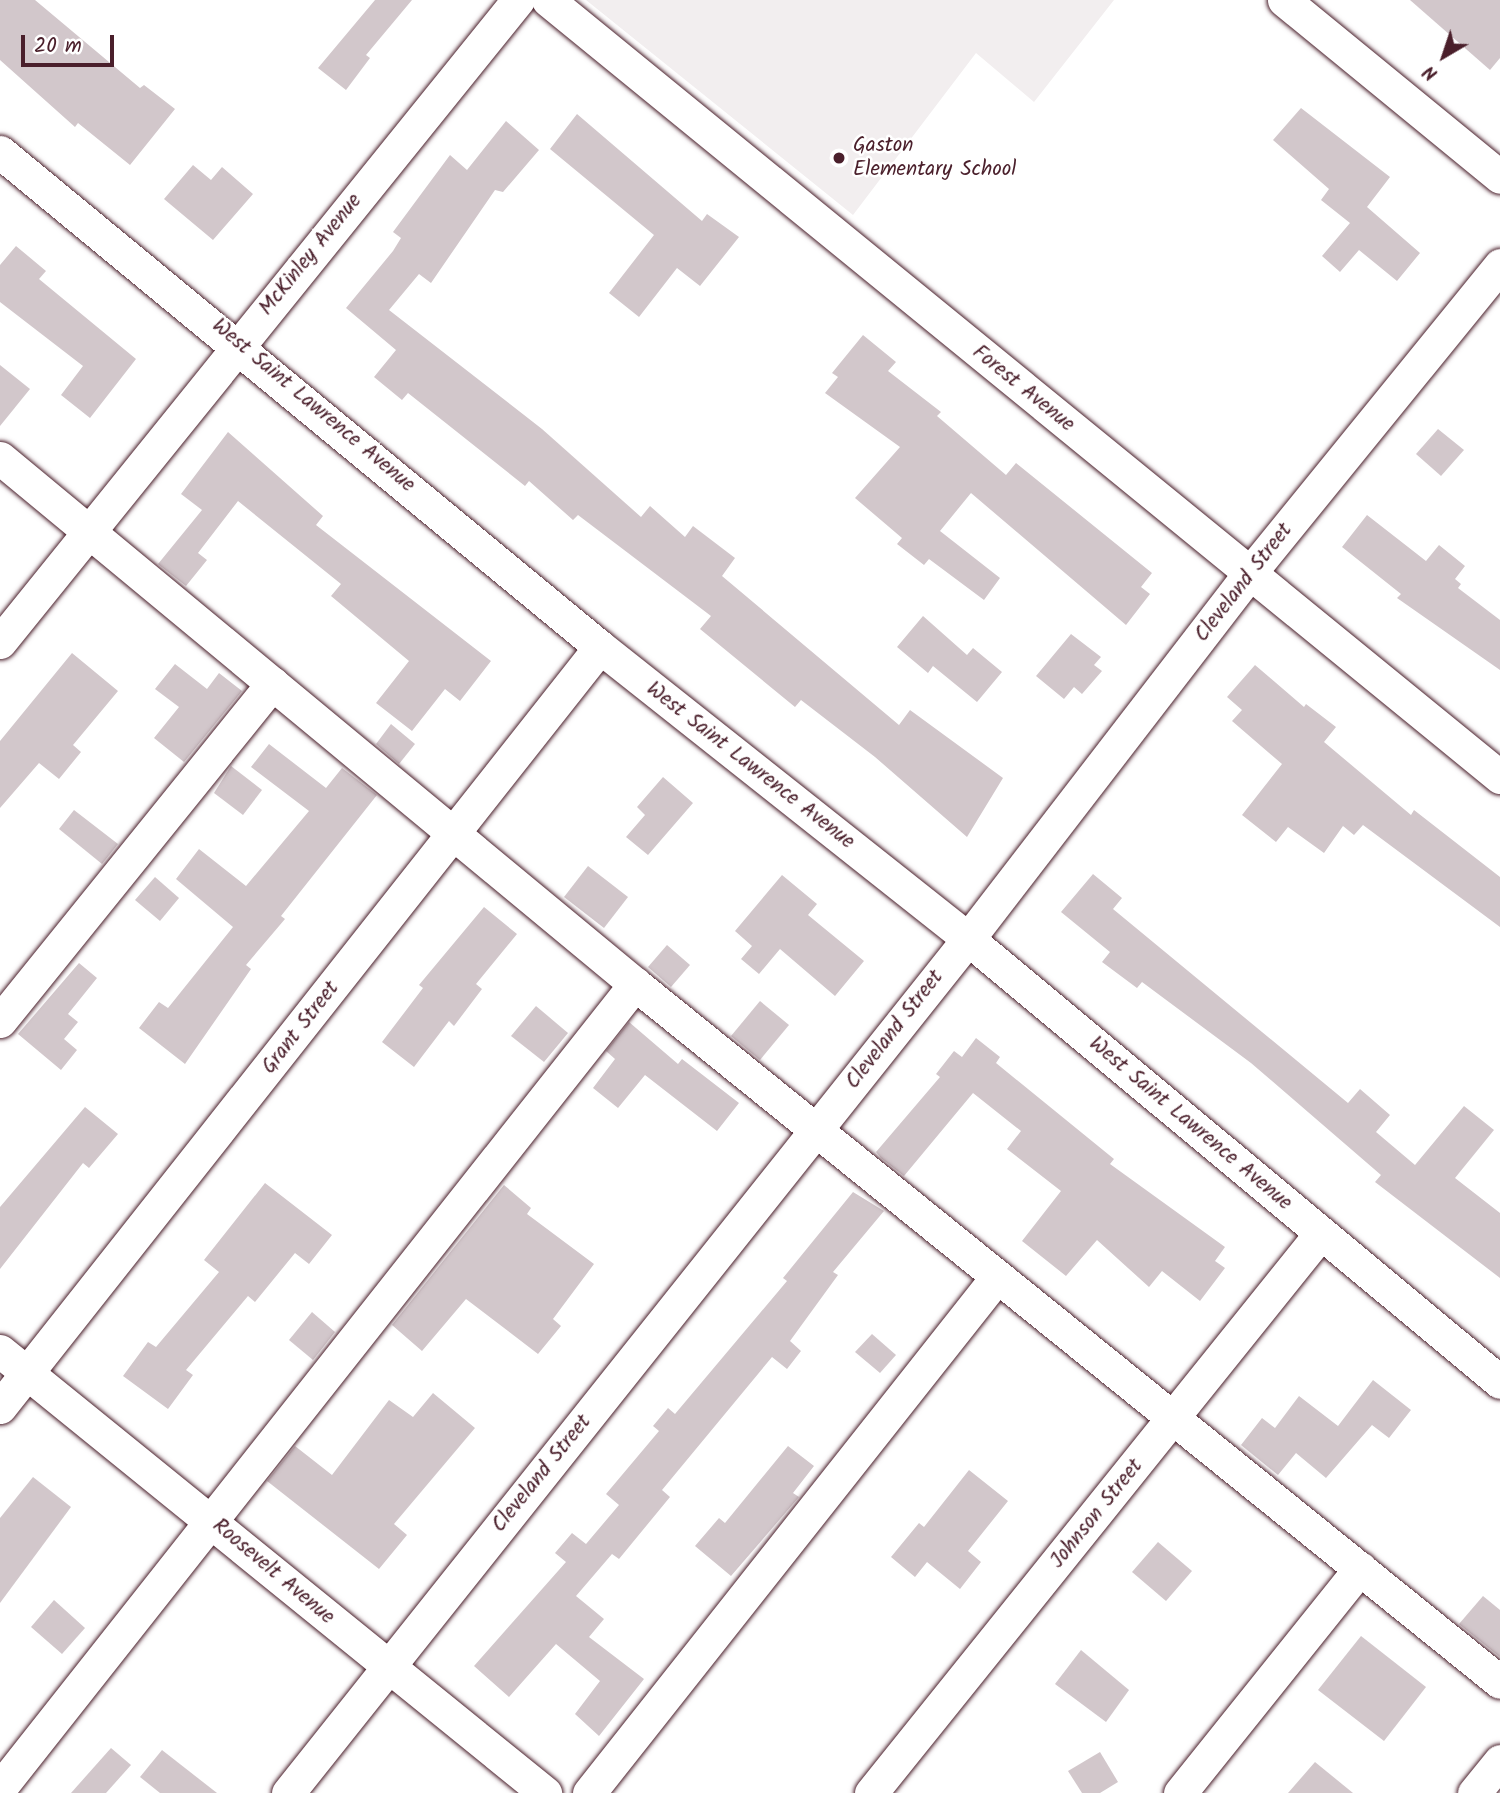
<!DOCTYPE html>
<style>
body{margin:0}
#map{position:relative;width:1500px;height:1793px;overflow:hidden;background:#fff;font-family:Kalam,sans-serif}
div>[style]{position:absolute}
.built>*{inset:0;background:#f2eeef}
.building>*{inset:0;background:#d2c7cb}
.roads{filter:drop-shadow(0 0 2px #4a1f2b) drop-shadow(0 0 2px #4a1f2b)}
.minor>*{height:33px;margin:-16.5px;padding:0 16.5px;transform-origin:16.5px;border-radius:16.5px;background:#fff}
.dots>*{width:19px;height:19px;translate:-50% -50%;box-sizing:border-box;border:4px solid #fff;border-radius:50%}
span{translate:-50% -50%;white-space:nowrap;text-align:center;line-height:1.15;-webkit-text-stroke:5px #fff;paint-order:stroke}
.poi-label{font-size:21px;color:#4a1f2b}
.left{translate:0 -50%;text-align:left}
.street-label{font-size:21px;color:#4a1f2b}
.north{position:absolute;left:1409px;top:21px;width:70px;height:70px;-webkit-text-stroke:5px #fff;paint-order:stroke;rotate:219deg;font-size:19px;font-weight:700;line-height:28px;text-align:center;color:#4a1f2b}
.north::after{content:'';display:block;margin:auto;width:24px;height:32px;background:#4a1f2b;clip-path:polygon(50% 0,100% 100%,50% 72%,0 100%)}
.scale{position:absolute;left:21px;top:35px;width:93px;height:32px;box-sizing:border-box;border:4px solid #4a1f2b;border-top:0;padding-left:9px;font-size:21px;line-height:24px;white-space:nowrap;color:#4a1f2b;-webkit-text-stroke:5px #fff;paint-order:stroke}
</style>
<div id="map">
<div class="built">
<i style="clip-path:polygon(586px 0,1114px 0,1034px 102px,976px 53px,853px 215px)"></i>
</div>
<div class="building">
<i style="clip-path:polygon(0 0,35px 0,140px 88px,144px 85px,175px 109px,130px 165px,78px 123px,75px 127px,0 60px)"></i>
<i style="clip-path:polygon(375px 0,412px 0,366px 55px,370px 58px,346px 90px,318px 68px)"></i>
<i style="clip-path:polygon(1410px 0,1500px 0,1500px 58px,1490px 70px)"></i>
<i style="clip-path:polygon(1301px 108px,1390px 177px,1367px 207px,1420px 253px,1397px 281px,1359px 250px,1340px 272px,1322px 256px,1350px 223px,1321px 200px,1329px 189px,1273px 140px)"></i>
<i style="clip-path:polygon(577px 114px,702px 221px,707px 214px,739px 237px,700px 286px,677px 268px,639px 317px,609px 293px,654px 235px,550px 149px)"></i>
<i style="clip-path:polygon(506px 121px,539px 150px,503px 192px,495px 190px,431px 283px,419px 274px,389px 310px,542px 429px,641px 517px,650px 506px,685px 537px,693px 526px,735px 558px,722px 576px,899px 725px,910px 710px,1003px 778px,967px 837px,875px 757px,801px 700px,795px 707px,700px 629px,711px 616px,578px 515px,573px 520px,529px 481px,525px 486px,408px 393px,402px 400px,374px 377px,396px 350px,346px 308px,393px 251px,401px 238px,393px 232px,450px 155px,467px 170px)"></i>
<i style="clip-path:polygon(193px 165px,211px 180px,222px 167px,253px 194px,213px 240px,164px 199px)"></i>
<i style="clip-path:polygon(16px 246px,46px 271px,39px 279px,136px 359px,90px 418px,61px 395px,83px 366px,0 302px,0 265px)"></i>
<i style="clip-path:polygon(863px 335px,896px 362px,888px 371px,941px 412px,937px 416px,1006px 475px,1016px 463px,1152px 573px,1141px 587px,1150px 594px,1126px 625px,971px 493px,940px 531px,1000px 578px,984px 600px,929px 559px,924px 565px,897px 544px,902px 538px,855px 498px,900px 447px,825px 393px,838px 377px,832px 373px)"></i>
<i style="clip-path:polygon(0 365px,30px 389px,0 426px)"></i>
<i style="clip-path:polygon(1438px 429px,1464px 450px,1441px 476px,1416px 454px)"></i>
<i style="clip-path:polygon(228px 432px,323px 516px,316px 525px,491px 661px,460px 701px,445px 689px,412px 731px,376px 703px,409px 661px,331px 596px,341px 584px,238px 501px,198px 553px,207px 560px,186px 586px,158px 564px,202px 510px,181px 494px)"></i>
<i style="clip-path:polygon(1367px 515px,1426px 561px,1439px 545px,1465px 566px,1455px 579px,1461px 584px,1458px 588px,1500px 620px,1500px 670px,1397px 598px,1401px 594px,1342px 547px)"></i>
<i style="clip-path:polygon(923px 616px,967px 655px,973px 648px,1002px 672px,977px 702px,933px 666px,928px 673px,897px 647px)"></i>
<i style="clip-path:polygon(1071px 634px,1101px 657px,1094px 665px,1102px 671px,1082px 694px,1074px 687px,1064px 699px,1036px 676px)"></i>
<i style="clip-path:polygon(72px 653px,118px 691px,73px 745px,81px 752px,59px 779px,39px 763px,0 808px,0 741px)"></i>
<i style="clip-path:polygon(175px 664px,207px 689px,219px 673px,242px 691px,184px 762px,154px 738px,179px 707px,155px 689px)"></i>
<i style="clip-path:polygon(1255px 665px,1304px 707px,1306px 704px,1336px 727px,1324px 742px,1411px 815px,1414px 810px,1500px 877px,1500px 927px,1363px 825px,1354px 835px,1343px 826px,1324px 853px,1288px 827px,1276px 842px,1242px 815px,1282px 764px,1232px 721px,1242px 710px,1227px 697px)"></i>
<i style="clip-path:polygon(391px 724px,415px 744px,399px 764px,376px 744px)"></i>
<i style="clip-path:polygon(269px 744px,326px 788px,342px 768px,377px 795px,281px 916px,285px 919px,246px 965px,251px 969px,185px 1064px,139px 1028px,159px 1002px,168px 1008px,233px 927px,176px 879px,199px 849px,246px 886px,309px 811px,251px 767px)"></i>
<i style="clip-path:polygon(231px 766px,262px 790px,243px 815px,214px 793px)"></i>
<i style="clip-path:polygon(663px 777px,693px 803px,648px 855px,626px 837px,645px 815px,637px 807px)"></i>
<i style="clip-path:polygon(74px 810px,118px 844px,102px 864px,59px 829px)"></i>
<i style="clip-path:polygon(588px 866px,628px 897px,604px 928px,564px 897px)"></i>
<i style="clip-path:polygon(1093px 874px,1122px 898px,1113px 909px,1348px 1103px,1360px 1089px,1390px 1115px,1376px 1132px,1415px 1165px,1464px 1106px,1494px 1130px,1455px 1178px,1500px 1213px,1500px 1278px,1375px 1182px,1381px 1175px,1251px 1063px,1142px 982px,1137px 988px,1102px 962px,1110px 952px,1061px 912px)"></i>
<i style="clip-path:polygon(782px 875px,817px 904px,808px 915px,864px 961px,835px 996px,780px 949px,759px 974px,741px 959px,752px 946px,735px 931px)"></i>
<i style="clip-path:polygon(155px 877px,179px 898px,160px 921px,135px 900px)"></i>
<i style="clip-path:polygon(484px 907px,517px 934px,476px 984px,482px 989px,454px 1026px,449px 1021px,414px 1067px,382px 1042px,423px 988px,419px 985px)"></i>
<i style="clip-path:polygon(667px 945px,690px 965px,671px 987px,648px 967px)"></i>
<i style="clip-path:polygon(79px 963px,97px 978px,68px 1014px,78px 1022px,64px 1039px,77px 1050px,61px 1070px,18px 1034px)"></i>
<i style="clip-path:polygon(760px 1001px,789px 1025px,760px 1060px,731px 1036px)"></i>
<i style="clip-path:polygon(536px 1006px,568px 1033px,544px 1062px,511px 1036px)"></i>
<i style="clip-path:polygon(629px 1022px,678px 1064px,682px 1059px,739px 1103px,717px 1131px,645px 1075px,618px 1108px,593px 1088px,615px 1059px,606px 1051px)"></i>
<i style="clip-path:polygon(976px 1038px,1000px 1057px,996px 1063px,1114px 1159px,1110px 1164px,1225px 1247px,1215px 1261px,1225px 1268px,1200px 1301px,1162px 1271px,1149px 1287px,1097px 1240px,1066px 1276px,1022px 1241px,1061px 1191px,1007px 1149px,1021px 1131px,973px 1093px,904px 1176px,881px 1158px,876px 1152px,940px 1077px,936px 1074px,954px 1051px,962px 1057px)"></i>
<i style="clip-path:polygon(85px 1107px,118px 1134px,89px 1168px,83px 1163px,0 1269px,0 1207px)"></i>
<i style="clip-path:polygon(265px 1183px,332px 1235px,309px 1264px,295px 1253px,255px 1302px,248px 1296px,186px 1370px,193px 1375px,168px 1409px,123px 1376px,148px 1342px,156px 1347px,219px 1272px,204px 1260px)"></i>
<i style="clip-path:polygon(504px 1185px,531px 1208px,527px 1214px,594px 1264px,553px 1319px,561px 1326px,538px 1354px,466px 1299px,422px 1351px,392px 1325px)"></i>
<i style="clip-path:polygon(853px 1192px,884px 1211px,833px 1272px,838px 1275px,790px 1341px,801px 1351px,787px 1369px,772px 1357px,662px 1490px,670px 1497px,619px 1559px,612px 1554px,576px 1596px,604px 1619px,589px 1637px,644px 1679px,599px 1736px,575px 1714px,600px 1681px,556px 1644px,509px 1697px,474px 1666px,566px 1562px,555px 1553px,572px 1533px,586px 1544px,619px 1505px,606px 1494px,659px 1431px,653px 1426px,668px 1408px,675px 1414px,787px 1281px,783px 1278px)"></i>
<i style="clip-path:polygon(312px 1312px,335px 1332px,313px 1360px,289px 1340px)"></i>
<i style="clip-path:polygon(872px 1334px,896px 1355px,880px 1373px,855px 1352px)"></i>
<i style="clip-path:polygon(1373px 1380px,1411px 1410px,1389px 1438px,1372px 1425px,1326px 1478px,1296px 1453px,1278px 1475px,1241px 1445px,1262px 1418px,1275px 1428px,1299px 1396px,1338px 1426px)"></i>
<i style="clip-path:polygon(433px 1393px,475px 1428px,394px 1524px,407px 1535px,379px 1569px,267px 1481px,295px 1446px,332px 1475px,389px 1400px,413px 1417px)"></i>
<i style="clip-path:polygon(788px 1446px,814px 1466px,793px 1493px,799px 1497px,731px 1576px,695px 1546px,719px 1518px,725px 1523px)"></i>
<i style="clip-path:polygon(969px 1470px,1008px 1501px,968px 1551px,981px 1562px,960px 1589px,927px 1562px,915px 1577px,891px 1557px,919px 1523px,924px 1527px)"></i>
<i style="clip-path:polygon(33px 1477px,71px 1507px,0 1603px,0 1518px)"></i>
<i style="clip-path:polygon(1158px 1542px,1192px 1571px,1166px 1601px,1132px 1572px)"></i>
<i style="clip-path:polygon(1483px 1596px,1500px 1610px,1500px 1657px,1459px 1624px)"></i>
<i style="clip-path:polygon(54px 1600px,85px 1628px,62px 1654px,31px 1627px)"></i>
<i style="clip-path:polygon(1361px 1636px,1426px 1687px,1384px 1741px,1318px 1690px)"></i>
<i style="clip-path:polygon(1081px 1650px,1129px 1690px,1106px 1722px,1055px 1684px)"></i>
<i style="clip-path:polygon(111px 1748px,131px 1765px,106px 1793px,71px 1793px)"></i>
<i style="clip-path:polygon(162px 1750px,217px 1793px,160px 1793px,140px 1777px)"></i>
<i style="clip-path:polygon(1100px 1752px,1118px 1782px,1100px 1793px,1082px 1793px,1068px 1771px)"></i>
<i style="clip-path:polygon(1315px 1762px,1353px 1793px,1288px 1793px)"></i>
</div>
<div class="roads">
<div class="minor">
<i style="left:548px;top:0;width:1229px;rotate:39.22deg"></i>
<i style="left:1284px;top:0;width:279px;rotate:39.3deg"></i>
<i style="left:0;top:152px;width:778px;rotate:39.52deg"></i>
<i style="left:600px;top:647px;width:470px;rotate:38.4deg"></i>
<i style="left:968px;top:939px;width:692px;rotate:39.78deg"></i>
<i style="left:0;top:458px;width:825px;rotate:39.64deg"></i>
<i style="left:635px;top:984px;width:1111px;rotate:38.9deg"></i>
<i style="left:0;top:642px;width:825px;rotate:-51.1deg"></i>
<i style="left:0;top:1021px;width:434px;rotate:-51.1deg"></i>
<i style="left:0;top:1351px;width:702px;rotate:39.04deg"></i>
<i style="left:0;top:1407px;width:968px;rotate:-51.71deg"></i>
<i style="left:0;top:1788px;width:1025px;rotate:-51.7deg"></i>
<i style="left:288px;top:1793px;width:1092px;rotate:-51.47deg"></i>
<i style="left:968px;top:939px;width:461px;rotate:-52.4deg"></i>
<i style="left:1249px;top:574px;width:398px;rotate:-50.9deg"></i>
<i style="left:589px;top:1793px;width:658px;rotate:-51.67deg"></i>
<i style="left:871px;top:1793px;width:718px;rotate:-51.22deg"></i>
<i style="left:1180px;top:1793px;width:288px;rotate:-51.3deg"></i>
<i style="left:1474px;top:1793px;width:41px;rotate:-50.9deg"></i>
</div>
</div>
<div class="dots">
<i style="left:839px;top:158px;background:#4a1f2b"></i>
</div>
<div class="poi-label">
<span class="left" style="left:853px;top:158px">Gaston<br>Elementary School</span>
</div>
<div class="street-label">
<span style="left:311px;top:255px;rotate:-51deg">McKinley Avenue</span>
<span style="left:1023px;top:389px;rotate:39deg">Forest Avenue</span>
<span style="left:313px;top:406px;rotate:40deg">West Saint Lawrence Avenue</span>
<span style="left:1244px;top:583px;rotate:-52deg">Cleveland Street</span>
<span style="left:750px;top:766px;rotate:38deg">West Saint Lawrence Avenue</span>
<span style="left:301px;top:1028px;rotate:-52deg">Grant Street</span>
<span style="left:895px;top:1030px;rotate:-52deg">Cleveland Street</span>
<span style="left:1190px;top:1124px;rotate:40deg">West Saint Lawrence Avenue</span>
<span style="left:542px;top:1474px;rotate:-51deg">Cleveland Street</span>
<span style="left:1097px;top:1514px;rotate:-51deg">Johnson Street</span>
<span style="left:273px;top:1572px;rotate:40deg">Roosevelt Avenue</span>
</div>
<div class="north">N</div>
<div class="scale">20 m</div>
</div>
